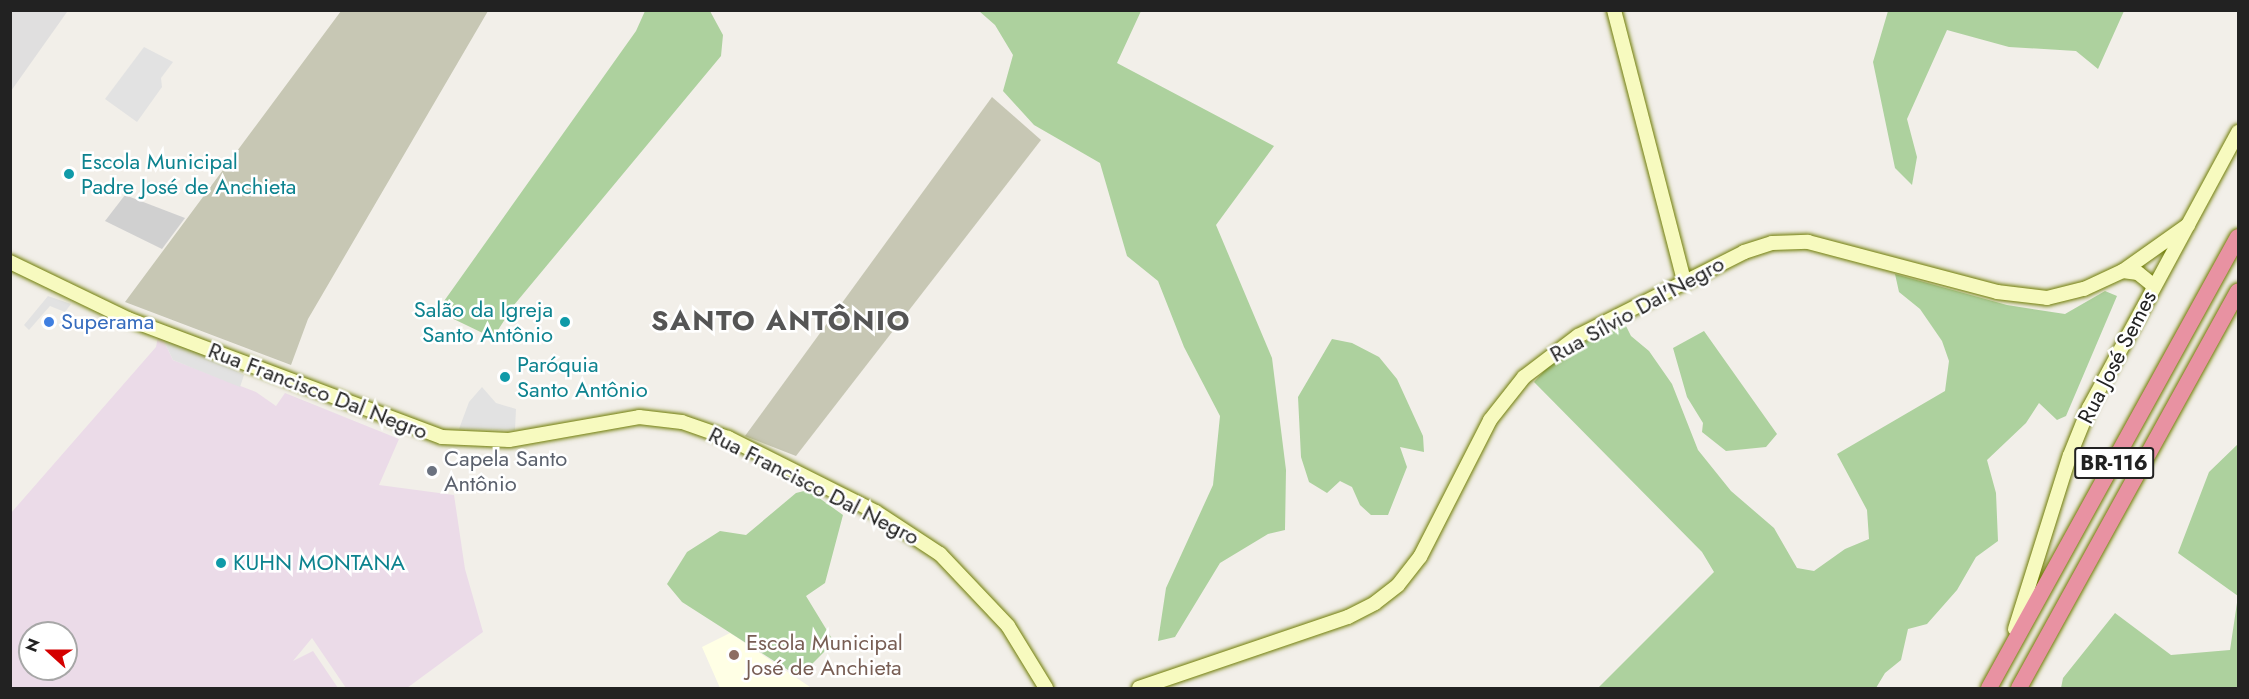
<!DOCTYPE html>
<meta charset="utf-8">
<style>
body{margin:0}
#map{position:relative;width:2249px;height:699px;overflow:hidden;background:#f2efe9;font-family:Jost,sans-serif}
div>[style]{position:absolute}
.residential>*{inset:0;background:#e0dfdf}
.industrial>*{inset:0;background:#ebdbe8}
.education>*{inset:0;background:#ffffe5}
.religious>*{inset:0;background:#d0d0d0}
.construction>*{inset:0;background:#c7c7b4}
.forest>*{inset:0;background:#add19e}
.parking>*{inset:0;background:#e2e2e2}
.roads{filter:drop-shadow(0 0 2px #707d05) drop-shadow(0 0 2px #707d05)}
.secondary>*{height:14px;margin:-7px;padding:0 7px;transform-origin:7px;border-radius:7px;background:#f7fabf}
.highway>*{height:16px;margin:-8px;padding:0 8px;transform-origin:8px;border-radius:8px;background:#e892a2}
.dots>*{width:16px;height:16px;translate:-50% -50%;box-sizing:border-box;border:3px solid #fff;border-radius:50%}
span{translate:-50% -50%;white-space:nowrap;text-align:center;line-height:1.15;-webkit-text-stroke:5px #fff;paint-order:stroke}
.shield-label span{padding:2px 4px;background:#fff;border:2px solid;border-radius:4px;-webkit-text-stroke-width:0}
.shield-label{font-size:21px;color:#222;font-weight:700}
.culture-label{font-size:22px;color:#0d838f}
.left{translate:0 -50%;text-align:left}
.right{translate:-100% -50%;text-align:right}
.street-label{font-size:22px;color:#222}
.shop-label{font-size:22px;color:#366cbe}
.worship-label{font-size:22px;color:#5b616d}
.education-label{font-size:22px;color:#785e54}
.district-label{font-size:28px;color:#555;font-weight:700;letter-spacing:1.5px}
.frame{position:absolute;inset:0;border:12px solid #222;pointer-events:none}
.north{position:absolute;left:18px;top:621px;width:60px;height:60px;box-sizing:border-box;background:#fff;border:2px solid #a7a7a7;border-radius:50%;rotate:291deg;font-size:16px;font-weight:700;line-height:24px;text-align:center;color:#222}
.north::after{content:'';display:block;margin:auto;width:21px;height:27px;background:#d40000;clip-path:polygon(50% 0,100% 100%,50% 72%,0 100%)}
</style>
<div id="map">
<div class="residential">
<i style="clip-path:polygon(11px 10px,67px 12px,11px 91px,10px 11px)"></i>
</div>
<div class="industrial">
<i style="clip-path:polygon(evenodd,159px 331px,173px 360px,256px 392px,276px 406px,285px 393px,399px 439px,379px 485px,454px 495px,465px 569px,483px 632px,407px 688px,346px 688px,312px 638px,293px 661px,313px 651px,338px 688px,11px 688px,11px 513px,156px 347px,159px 331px,30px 633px,66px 633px,66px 669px,30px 669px,30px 633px)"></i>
</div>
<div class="education">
<i style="clip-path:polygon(730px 633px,748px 645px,810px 687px,720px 688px,702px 647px)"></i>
</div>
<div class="religious">
<i style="clip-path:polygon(125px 195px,185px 218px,162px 249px,105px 221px)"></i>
</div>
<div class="construction">
<i style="clip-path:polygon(341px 11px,488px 11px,308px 319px,291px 365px,125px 302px)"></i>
<i style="clip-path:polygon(992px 97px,1041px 140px,796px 456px,745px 436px)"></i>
</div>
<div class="forest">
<i style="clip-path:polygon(645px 11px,710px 11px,723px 35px,721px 56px,514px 305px,493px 338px,437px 311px,636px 31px)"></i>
<i style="clip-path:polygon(979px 11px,1141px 11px,1117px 63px,1274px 146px,1216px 225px,1272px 358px,1286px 470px,1285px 530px,1268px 534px,1220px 563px,1175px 637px,1158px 641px,1166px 588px,1213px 485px,1220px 416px,1184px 347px,1158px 281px,1127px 256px,1100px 163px,1034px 125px,1003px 91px,1013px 55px,995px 25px)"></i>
<i style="clip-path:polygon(1888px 11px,1888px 10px,2124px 11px,2098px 69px,2076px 51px,2009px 47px,1947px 30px,1907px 119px,1917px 157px,1912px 185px,1895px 168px,1873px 62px)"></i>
<i style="clip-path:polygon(1895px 274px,2007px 305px,2065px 314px,2105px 291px,2117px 296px,2066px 416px,2057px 420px,2039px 403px,2026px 423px,1987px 460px,1996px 493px,1998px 541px,1976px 557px,1957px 590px,1927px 624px,1908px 629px,1901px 660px,1885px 673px,1876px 688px,1598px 688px,1714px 572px,1702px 552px,1534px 382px,1559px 355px,1624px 322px,1631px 336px,1649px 351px,1672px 384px,1698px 450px,1731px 491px,1774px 528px,1797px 568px,1814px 571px,1845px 549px,1869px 539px,1867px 510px,1837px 454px,1945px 391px,1949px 361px,1942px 341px,1920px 309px,1899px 292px)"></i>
<i style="clip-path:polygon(1704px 331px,1777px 434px,1766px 447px,1726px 451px,1702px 432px,1703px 423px,1687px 397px,1673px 348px)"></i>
<i style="clip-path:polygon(1332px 339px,1352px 343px,1379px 357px,1397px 379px,1423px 436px,1424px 452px,1400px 447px,1407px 467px,1388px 515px,1371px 515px,1360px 505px,1352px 487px,1340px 481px,1327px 493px,1309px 482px,1301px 457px,1298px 397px)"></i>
<i style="clip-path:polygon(2238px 444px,2238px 688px,2061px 688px,2063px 678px,2115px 613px,2171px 655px,2230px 650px,2238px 596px,2178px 553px,2209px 472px)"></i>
<i style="clip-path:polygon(808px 490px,843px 515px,825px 583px,806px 596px,834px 642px,799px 677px,682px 602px,667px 584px,687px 552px,720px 531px,746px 535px,796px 493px)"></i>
</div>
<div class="parking">
<i style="clip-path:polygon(144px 47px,173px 62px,161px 78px,162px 87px,137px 122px,105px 99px)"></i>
<i style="clip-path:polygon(48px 296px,71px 304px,65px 312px,50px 306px,29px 330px,24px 325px)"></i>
<i style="clip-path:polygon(159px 331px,244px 375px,240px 387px,173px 360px)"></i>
<i style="clip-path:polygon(482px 387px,496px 403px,516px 409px,515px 430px,459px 429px,469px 402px)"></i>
</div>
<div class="roads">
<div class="secondary">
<i style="left:1614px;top:10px;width:280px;rotate:75.5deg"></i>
<i style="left:10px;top:262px;width:131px;rotate:25.8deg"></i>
<i style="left:128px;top:319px;width:335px;rotate:20.6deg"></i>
<i style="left:442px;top:437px;width:67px;rotate:2.6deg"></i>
<i style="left:509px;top:440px;width:132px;rotate:-10deg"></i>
<i style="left:639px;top:417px;width:43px;rotate:6.6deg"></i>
<i style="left:682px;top:422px;width:49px;rotate:19.2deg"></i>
<i style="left:728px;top:438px;width:165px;rotate:26.6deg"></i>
<i style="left:876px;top:512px;width:77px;rotate:33.3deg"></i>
<i style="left:940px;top:554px;width:99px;rotate:46.6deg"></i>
<i style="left:1008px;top:626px;width:73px;rotate:58.5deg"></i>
<i style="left:2123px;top:271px;width:15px;rotate:8deg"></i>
<i style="left:2138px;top:273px;width:21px;rotate:39deg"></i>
<i style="left:2015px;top:629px;width:182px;rotate:-72.5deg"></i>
<i style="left:2070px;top:455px;width:51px;rotate:-68deg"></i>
<i style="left:2089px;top:408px;width:314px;rotate:-61.6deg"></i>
<i style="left:1139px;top:688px;width:221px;rotate:-18.8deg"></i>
<i style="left:1348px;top:617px;width:30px;rotate:-27deg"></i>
<i style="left:1375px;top:603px;width:29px;rotate:-38deg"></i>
<i style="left:1398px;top:585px;width:36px;rotate:-52deg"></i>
<i style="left:1420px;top:557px;width:154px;rotate:-62.9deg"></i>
<i style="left:1490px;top:420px;width:55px;rotate:-51.7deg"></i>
<i style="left:1524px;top:377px;width:68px;rotate:-37.2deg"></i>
<i style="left:1578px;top:336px;width:186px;rotate:-26.8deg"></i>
<i style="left:1744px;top:252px;width:29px;rotate:-18deg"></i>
<i style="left:1772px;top:243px;width:36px;rotate:-2deg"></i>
<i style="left:1808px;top:242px;width:196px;rotate:14.8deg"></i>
<i style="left:1997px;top:292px;width:50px;rotate:6.8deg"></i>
<i style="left:2047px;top:298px;width:38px;rotate:-14deg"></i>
<i style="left:2084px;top:289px;width:43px;rotate:-24.8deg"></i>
<i style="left:2123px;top:271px;width:80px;rotate:-35.3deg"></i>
</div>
<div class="highway">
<i style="left:1989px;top:688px;width:515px;rotate:-61.1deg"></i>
<i style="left:2019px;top:688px;width:453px;rotate:-61.1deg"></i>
</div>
</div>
<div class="dots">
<i style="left:69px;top:174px;background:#0f9aa8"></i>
<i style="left:49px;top:322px;background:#3f7fe0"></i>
<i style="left:565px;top:322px;background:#0f9aa8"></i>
<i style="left:505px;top:377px;background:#0f9aa8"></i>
<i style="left:432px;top:471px;background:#6b7280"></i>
<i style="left:221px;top:563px;background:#0f9aa8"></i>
<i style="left:734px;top:655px;background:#8d6e63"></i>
</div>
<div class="shield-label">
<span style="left:2114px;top:463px">BR-116</span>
</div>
<div class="culture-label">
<span class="left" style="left:81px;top:174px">Escola Municipal<br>Padre José de Anchieta</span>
<span class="right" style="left:553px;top:322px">Salão da Igreja<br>Santo Antônio</span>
<span class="left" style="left:517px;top:377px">Paróquia<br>Santo Antônio</span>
<span class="left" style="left:233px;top:563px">KUHN MONTANA</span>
</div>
<div class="street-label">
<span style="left:1637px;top:309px;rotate:-29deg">Rua Sílvio Dal'Negro</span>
<span style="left:2117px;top:357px;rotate:-63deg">Rua José Semes</span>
<span style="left:318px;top:391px;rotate:21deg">Rua Francisco Dal Negro</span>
<span style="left:814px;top:486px;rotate:27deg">Rua Francisco Dal Negro</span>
</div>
<div class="shop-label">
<span class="left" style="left:61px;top:322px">Superama</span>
</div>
<div class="worship-label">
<span class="left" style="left:444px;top:471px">Capela Santo<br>Antônio</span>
</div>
<div class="education-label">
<span class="left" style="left:746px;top:655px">Escola Municipal<br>José de Anchieta</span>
</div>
<div class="district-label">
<span style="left:781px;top:321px">SANTO ANTÔNIO</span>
</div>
<div class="frame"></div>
<div class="north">N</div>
</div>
